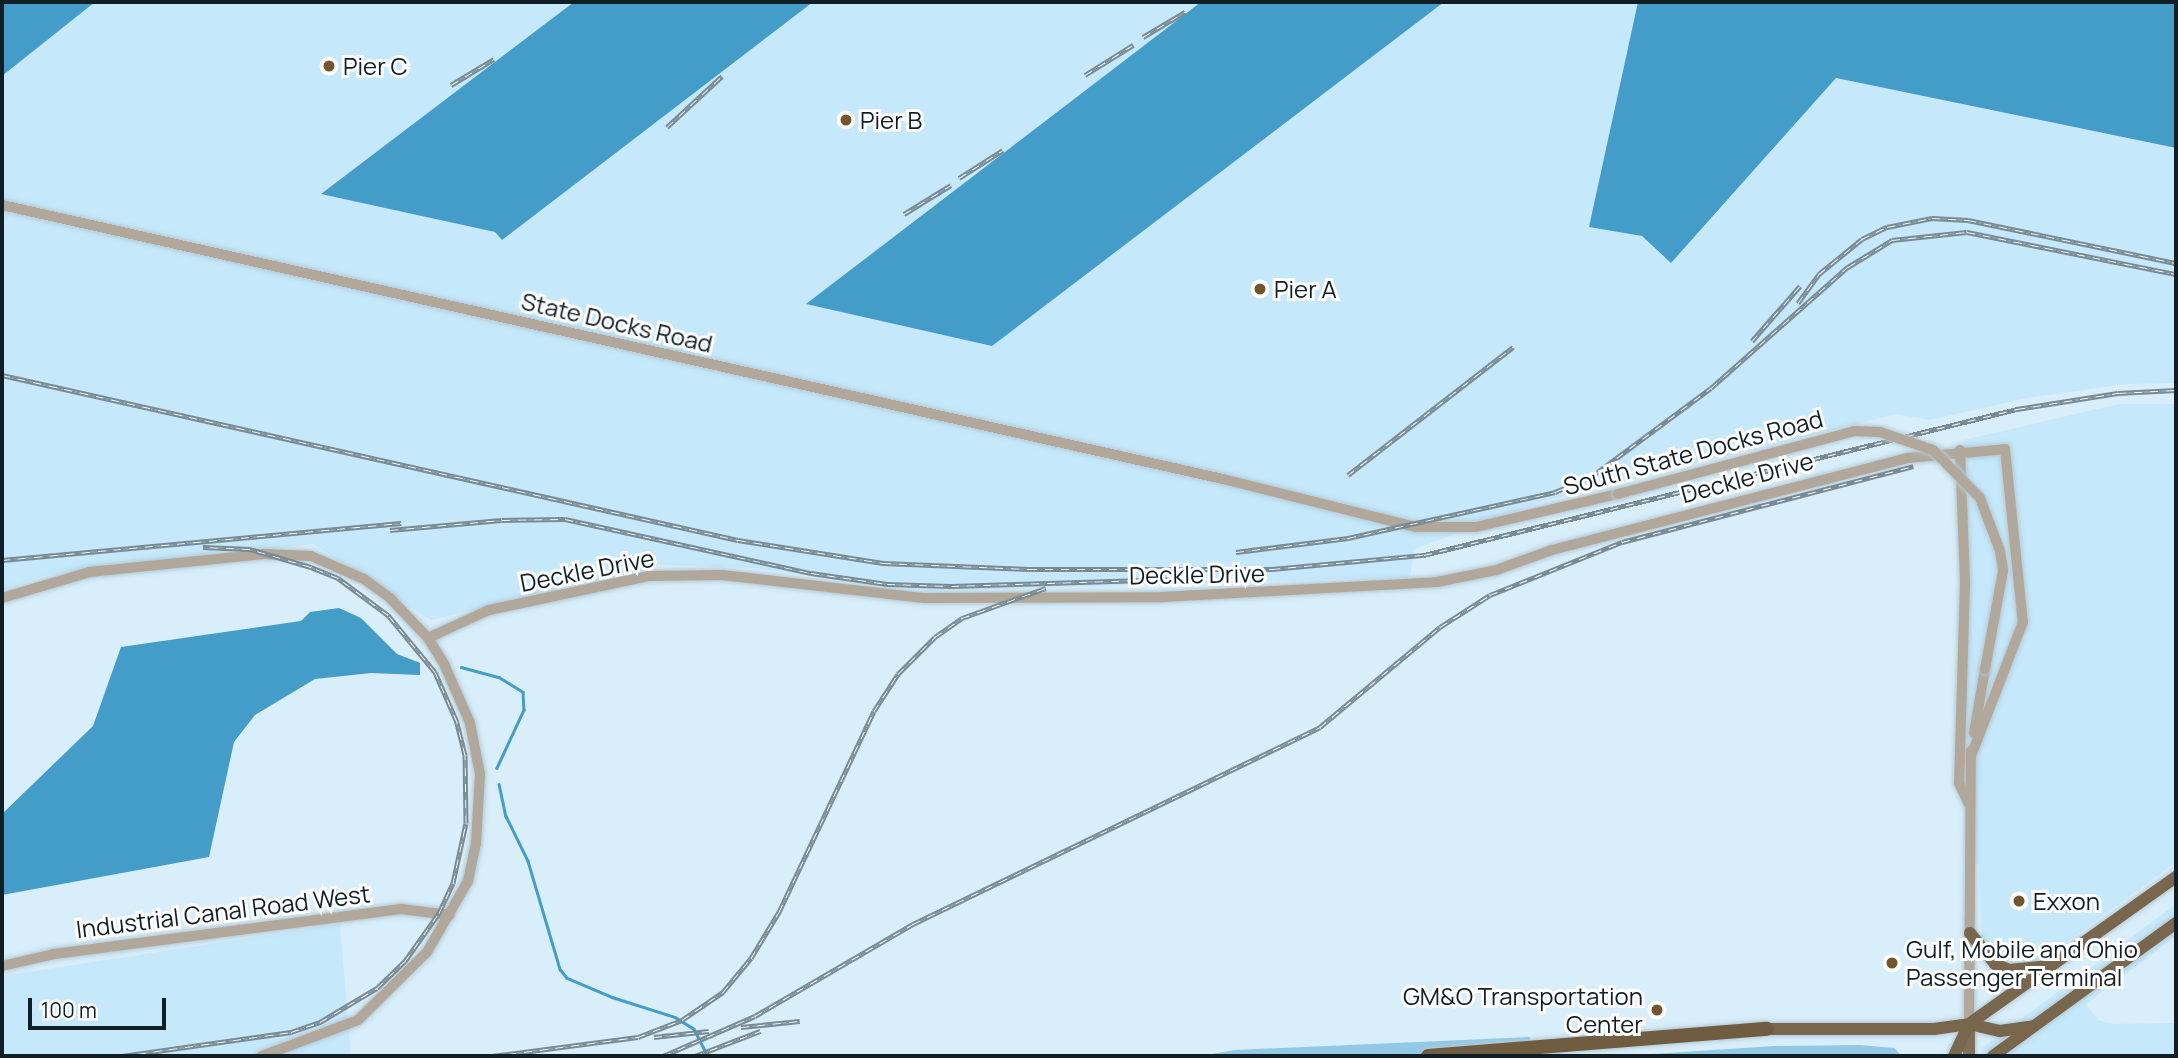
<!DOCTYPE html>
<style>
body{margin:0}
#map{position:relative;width:2178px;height:1058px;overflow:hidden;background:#d8eefa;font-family:Manrope,sans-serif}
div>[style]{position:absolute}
.built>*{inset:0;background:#c5e8fb}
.green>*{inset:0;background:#92c9e6}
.water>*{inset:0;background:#439dc8}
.stream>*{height:2.5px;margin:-1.25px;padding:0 1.25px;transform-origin:1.25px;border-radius:1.25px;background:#439dc8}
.roads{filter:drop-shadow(0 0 2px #b4c9d4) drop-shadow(0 0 2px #b4c9d4)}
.tertiary>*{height:10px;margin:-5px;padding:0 5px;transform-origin:5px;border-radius:5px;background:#b1a89b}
.primary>*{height:12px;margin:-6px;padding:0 6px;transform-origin:6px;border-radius:6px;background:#817059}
.trunk>*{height:12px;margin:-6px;padding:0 6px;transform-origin:6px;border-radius:6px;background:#78664d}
.motorway>*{height:14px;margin:-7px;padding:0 7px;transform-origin:7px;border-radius:7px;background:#6f5c41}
.rail>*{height:5px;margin-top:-2.5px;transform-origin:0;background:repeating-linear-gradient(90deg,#fff 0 8px,#788a94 0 16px);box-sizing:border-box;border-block:2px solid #788a94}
.bridges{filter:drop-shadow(0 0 2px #b4c9d4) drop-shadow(0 0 2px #b4c9d4)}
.tertiary-bridge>*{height:10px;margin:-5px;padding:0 5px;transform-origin:5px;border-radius:5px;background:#b1a89b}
.dots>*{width:19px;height:19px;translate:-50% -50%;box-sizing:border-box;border:4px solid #fff;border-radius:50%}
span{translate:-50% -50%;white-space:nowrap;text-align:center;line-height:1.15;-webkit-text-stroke:6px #fff;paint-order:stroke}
.poi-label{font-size:24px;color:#101e25}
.left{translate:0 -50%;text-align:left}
.right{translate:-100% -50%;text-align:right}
.street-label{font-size:24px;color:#101e25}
.frame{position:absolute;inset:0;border:4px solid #101e25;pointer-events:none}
.scale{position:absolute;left:28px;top:998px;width:138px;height:32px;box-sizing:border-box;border:4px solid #101e25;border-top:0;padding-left:9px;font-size:21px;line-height:24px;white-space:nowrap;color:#101e25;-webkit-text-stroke:5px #fff;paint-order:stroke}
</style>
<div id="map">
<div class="built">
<i style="clip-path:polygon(95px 2px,574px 2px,322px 194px,496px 232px,502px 240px,813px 2px,1201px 2px,807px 304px,992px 346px,1444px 2px,1638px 2px,1590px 227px,1642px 236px,1671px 263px,1836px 78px,2176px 148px,2176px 383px,2126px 384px,2027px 398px,1930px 420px,1896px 414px,1540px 502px,1414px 549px,1410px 577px,931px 591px,755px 568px,659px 565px,431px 620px,313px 544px,47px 575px,2px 590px,2px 76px)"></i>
<i style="clip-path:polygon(2119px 404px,2176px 404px,2176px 862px,2038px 963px,2029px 967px,2002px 964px,1982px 938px,1979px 864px,1964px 864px,1964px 440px)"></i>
<i style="clip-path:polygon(2176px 904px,2176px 936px,2086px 1004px,2098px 1020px,2114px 1024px,2176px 1023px,2176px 1056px,1980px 1056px,1982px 1048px)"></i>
<i style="clip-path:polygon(340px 924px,351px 1056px,2px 1056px,2px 976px)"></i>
</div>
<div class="green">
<i style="clip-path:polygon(1530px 1037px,1529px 1056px,1202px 1056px,1234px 1050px)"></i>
<i style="clip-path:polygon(1860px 1045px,1894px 1048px,1902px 1056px,1622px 1056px,1774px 1046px)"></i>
</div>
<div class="water">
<i style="clip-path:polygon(2px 2px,95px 2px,2px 76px)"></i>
<i style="clip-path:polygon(574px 2px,813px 2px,502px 240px,495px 232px,321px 194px)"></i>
<i style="clip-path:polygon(1201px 2px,1444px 2px,992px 346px,806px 304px)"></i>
<i style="clip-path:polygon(1638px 2px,2176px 2px,2176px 148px,1836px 78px,1671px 263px,1642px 236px,1589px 227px)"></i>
<i style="clip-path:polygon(339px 608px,361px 618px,397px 654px,420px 663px,420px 675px,371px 673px,315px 679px,255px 715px,234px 742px,209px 857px,2px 895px,2px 814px,93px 726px,121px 647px,301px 621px,310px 612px)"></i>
</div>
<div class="stream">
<i style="left:461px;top:667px;width:39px;rotate:15deg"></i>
<i style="left:499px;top:677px;width:28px;rotate:32deg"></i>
<i style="left:523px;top:692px;width:18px;rotate:87deg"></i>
<i style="left:524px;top:710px;width:64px;rotate:115deg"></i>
<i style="left:499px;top:784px;width:33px;rotate:78deg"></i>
<i style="left:506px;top:816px;width:50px;rotate:63.9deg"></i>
<i style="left:528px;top:861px;width:113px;rotate:73.5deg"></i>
<i style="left:560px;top:969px;width:11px;rotate:52deg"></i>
<i style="left:567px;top:978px;width:49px;rotate:22.9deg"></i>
<i style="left:612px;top:997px;width:66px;rotate:17.6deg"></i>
<i style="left:675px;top:1017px;width:22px;rotate:32deg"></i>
<i style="left:694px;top:1029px;width:30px;rotate:63deg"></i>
</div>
<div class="roads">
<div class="tertiary">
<i style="left:2px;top:205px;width:1251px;rotate:12.65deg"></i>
<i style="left:1223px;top:479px;width:199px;rotate:14deg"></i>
<i style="left:1416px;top:527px;width:60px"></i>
<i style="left:1476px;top:527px;width:146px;rotate:-13.1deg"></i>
<i style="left:1960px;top:450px;width:133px;rotate:87.8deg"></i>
<i style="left:1965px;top:583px;width:200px;rotate:91.7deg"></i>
<i style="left:1959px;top:783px;width:23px;rotate:65deg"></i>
<i style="left:2px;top:598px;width:92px;rotate:-16.5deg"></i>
<i style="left:90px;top:572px;width:174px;rotate:-5.9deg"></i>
<i style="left:263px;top:554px;width:48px;rotate:2.4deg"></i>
<i style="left:311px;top:556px;width:58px;rotate:23.5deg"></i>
<i style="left:364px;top:579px;width:32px;rotate:36deg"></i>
<i style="left:390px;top:598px;width:55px;rotate:46.5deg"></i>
<i style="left:428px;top:638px;width:31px;rotate:58deg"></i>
<i style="left:444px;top:664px;width:64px;rotate:66.2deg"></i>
<i style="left:470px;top:723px;width:52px;rotate:78.9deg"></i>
<i style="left:480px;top:774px;width:69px;rotate:93.3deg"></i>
<i style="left:476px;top:843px;width:39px;rotate:102deg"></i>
<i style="left:468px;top:881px;width:82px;rotate:120deg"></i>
<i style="left:427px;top:952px;width:97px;rotate:135.4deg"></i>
<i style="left:358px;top:1020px;width:103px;rotate:159.4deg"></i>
<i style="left:428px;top:638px;width:67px;rotate:-24.7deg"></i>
<i style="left:489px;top:610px;width:164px;rotate:-12deg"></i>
<i style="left:649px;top:576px;width:73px;rotate:-0.8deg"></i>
<i style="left:722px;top:575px;width:204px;rotate:6.5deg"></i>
<i style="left:925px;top:598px;width:237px;rotate:-0.2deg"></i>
<i style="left:1162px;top:597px;width:275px;rotate:-3.1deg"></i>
<i style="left:1437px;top:582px;width:60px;rotate:-11.5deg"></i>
<i style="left:1496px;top:570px;width:59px;rotate:-19.7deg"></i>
<i style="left:1552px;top:550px;width:367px;rotate:-14.5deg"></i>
<i style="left:1907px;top:458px;width:98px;rotate:-5.2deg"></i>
<i style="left:2005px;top:449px;width:174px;rotate:84.1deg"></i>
<i style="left:2023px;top:622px;width:144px;rotate:111.2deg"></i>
<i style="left:1974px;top:733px;width:65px;rotate:-80.2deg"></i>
<i style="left:2px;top:966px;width:53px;rotate:-13deg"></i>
<i style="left:54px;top:954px;width:350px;rotate:-7.4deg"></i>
<i style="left:401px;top:909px;width:49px;rotate:7deg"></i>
<i style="left:1969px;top:1024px;width:273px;rotate:-89.6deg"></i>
</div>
<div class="primary">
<i style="left:1969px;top:1056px;width:32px;rotate:-90deg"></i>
</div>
<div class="trunk">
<i style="left:1970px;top:933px;width:40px;rotate:51deg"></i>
<i style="left:1995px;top:964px;width:15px;rotate:23deg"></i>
<i style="left:2009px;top:970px;width:41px;rotate:-5.6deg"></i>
<i style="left:1969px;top:1024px;width:32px;rotate:13deg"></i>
<i style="left:2000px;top:1031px;width:34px;rotate:-8deg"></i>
<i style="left:1767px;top:1029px;width:167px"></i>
<i style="left:1934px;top:1029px;width:35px;rotate:-8deg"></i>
<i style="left:1969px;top:1024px;width:254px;rotate:-35.4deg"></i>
<i style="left:1954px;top:1056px;width:35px;rotate:-65deg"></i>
<i style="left:1993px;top:1056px;width:226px;rotate:-36deg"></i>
</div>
<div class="motorway">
<i style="left:1428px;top:1056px;width:340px;rotate:-4.6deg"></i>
</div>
</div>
<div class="rail">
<i style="left:1143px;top:37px;width:49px;rotate:-30.8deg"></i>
<i style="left:1085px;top:75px;width:57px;rotate:-32deg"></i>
<i style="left:451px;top:85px;width:50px;rotate:-31.2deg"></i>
<i style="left:667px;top:127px;width:75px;rotate:-42.8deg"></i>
<i style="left:959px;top:178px;width:52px;rotate:-32.5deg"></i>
<i style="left:904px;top:214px;width:55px;rotate:-31.7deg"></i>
<i style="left:1798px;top:303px;width:36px;rotate:-54deg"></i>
<i style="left:1819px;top:274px;width:55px;rotate:-39.1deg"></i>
<i style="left:1862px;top:239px;width:28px;rotate:-26deg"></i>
<i style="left:1887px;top:227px;width:46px;rotate:-11.3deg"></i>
<i style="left:1932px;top:218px;width:36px;rotate:3deg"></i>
<i style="left:1968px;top:220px;width:212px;rotate:11.7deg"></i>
<i style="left:1752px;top:341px;width:73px;rotate:-48.9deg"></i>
<i style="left:2px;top:375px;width:754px;rotate:12.64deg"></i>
<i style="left:738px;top:540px;width:147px;rotate:9deg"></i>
<i style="left:883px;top:563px;width:146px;rotate:2.4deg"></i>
<i style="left:1029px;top:569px;width:243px"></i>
<i style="left:1272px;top:569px;width:153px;rotate:-5.3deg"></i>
<i style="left:1424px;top:555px;width:611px;rotate:-13.83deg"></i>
<i style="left:2017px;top:409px;width:102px;rotate:-9deg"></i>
<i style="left:2118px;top:393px;width:58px;rotate:-3deg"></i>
<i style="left:1348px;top:475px;width:209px;rotate:-37.8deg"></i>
<i style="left:390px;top:530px;width:112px;rotate:-5.1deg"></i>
<i style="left:502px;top:520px;width:63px;rotate:-0.9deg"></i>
<i style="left:565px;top:519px;width:252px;rotate:12.4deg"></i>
<i style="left:811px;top:573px;width:77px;rotate:8.2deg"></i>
<i style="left:887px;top:584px;width:64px;rotate:1.8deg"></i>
<i style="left:951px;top:586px;width:226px;rotate:-1.8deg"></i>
<i style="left:1236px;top:552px;width:113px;rotate:-7.1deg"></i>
<i style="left:1348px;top:538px;width:212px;rotate:-12.5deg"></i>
<i style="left:1555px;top:492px;width:39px;rotate:-23deg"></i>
<i style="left:1591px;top:477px;width:149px;rotate:-36.6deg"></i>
<i style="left:1711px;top:388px;width:183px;rotate:-41.5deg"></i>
<i style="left:1848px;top:267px;width:52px;rotate:-31.5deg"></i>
<i style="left:1892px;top:240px;width:75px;rotate:-6.1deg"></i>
<i style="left:1967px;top:232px;width:213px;rotate:11.4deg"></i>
<i style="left:2px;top:560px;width:401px;rotate:-5.3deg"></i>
<i style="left:741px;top:1027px;width:59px;rotate:-5.8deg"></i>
<i style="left:654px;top:1037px;width:55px;rotate:-6.2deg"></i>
<i style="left:122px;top:1056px;width:171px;rotate:-8.1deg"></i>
<i style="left:291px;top:1032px;width:31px;rotate:-19deg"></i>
<i style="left:320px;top:1022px;width:66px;rotate:-30.8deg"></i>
<i style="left:377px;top:988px;width:39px;rotate:-44deg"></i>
<i style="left:405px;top:961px;width:59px;rotate:-54.7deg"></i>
<i style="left:439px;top:913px;width:33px;rotate:-65deg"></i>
<i style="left:453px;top:883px;width:61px;rotate:-77.8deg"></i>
<i style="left:466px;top:823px;width:68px;rotate:-90.8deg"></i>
<i style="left:465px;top:755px;width:34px;rotate:-104deg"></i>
<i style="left:457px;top:722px;width:55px;rotate:-113.7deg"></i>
<i style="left:435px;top:672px;width:74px;rotate:-129.5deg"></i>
<i style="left:388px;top:615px;width:62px;rotate:-143.5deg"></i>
<i style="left:338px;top:578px;width:29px;rotate:-158deg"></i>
<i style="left:311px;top:567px;width:64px;rotate:-163.6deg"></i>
<i style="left:250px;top:549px;width:47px;rotate:-177.6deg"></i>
<i style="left:492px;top:1056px;width:147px;rotate:-7.4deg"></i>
<i style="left:638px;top:1037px;width:47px;rotate:-21.1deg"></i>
<i style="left:682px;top:1020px;width:50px;rotate:-34.3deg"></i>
<i style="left:723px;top:992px;width:44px;rotate:-50.5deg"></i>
<i style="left:751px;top:958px;width:54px;rotate:-58.7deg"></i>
<i style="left:779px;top:912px;width:222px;rotate:-64.7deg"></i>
<i style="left:874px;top:711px;width:44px;rotate:-57deg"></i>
<i style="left:898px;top:674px;width:52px;rotate:-45deg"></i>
<i style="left:935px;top:637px;width:33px;rotate:-35deg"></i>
<i style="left:962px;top:618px;width:89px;rotate:-19.7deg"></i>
<i style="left:663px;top:1056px;width:100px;rotate:-23.5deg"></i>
<i style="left:755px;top:1016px;width:183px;rotate:-30.2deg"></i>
<i style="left:913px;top:924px;width:452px;rotate:-25.8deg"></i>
<i style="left:1320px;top:727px;width:156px;rotate:-39.8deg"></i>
<i style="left:1440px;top:627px;width:59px;rotate:-32.6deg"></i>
<i style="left:1490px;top:595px;width:142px;rotate:-21.9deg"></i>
<i style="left:1622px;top:542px;width:301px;rotate:-14.6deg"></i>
<i style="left:695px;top:1056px;width:70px;rotate:-21deg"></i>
</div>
<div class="bridges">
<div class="tertiary-bridge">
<i style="left:1618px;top:494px;width:244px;rotate:-14.9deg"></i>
<i style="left:1854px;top:431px;width:26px;rotate:2deg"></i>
<i style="left:1880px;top:432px;width:56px;rotate:18.8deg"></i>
<i style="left:1933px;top:450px;width:67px;rotate:45.6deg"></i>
<i style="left:1980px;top:498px;width:57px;rotate:69.3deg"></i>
<i style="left:2000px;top:551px;width:20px;rotate:81deg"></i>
<i style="left:2003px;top:571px;width:100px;rotate:100.4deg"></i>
</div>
</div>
<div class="dots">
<i style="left:329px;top:66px;background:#73562a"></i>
<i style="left:846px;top:120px;background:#73562a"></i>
<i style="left:1260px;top:289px;background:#73562a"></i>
<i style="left:2019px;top:901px;background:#73562a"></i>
<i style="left:1892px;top:963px;background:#73562a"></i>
<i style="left:1657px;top:1010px;background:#73562a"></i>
</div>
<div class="poi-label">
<span class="left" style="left:343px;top:66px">Pier C</span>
<span class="left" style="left:860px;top:120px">Pier B</span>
<span class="left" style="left:1274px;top:289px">Pier A</span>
<span class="left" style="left:2033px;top:901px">Exxon</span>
<span class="left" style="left:1906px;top:963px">Gulf, Mobile and Ohio<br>Passenger Terminal</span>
<span class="right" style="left:1643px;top:1010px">GM&amp;O Transportation<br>Center</span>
</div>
<div class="street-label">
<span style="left:617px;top:322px;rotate:13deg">State Docks Road</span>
<span style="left:1693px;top:452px;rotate:-15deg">South State Docks Road</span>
<span style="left:1747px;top:477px;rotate:-15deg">Deckle Drive</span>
<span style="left:587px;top:570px;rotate:-11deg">Deckle Drive</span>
<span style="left:1197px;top:574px;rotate:-1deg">Deckle Drive</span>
<span style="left:223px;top:911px;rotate:-7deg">Industrial Canal Road West</span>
</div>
<div class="frame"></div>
<div class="scale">100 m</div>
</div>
